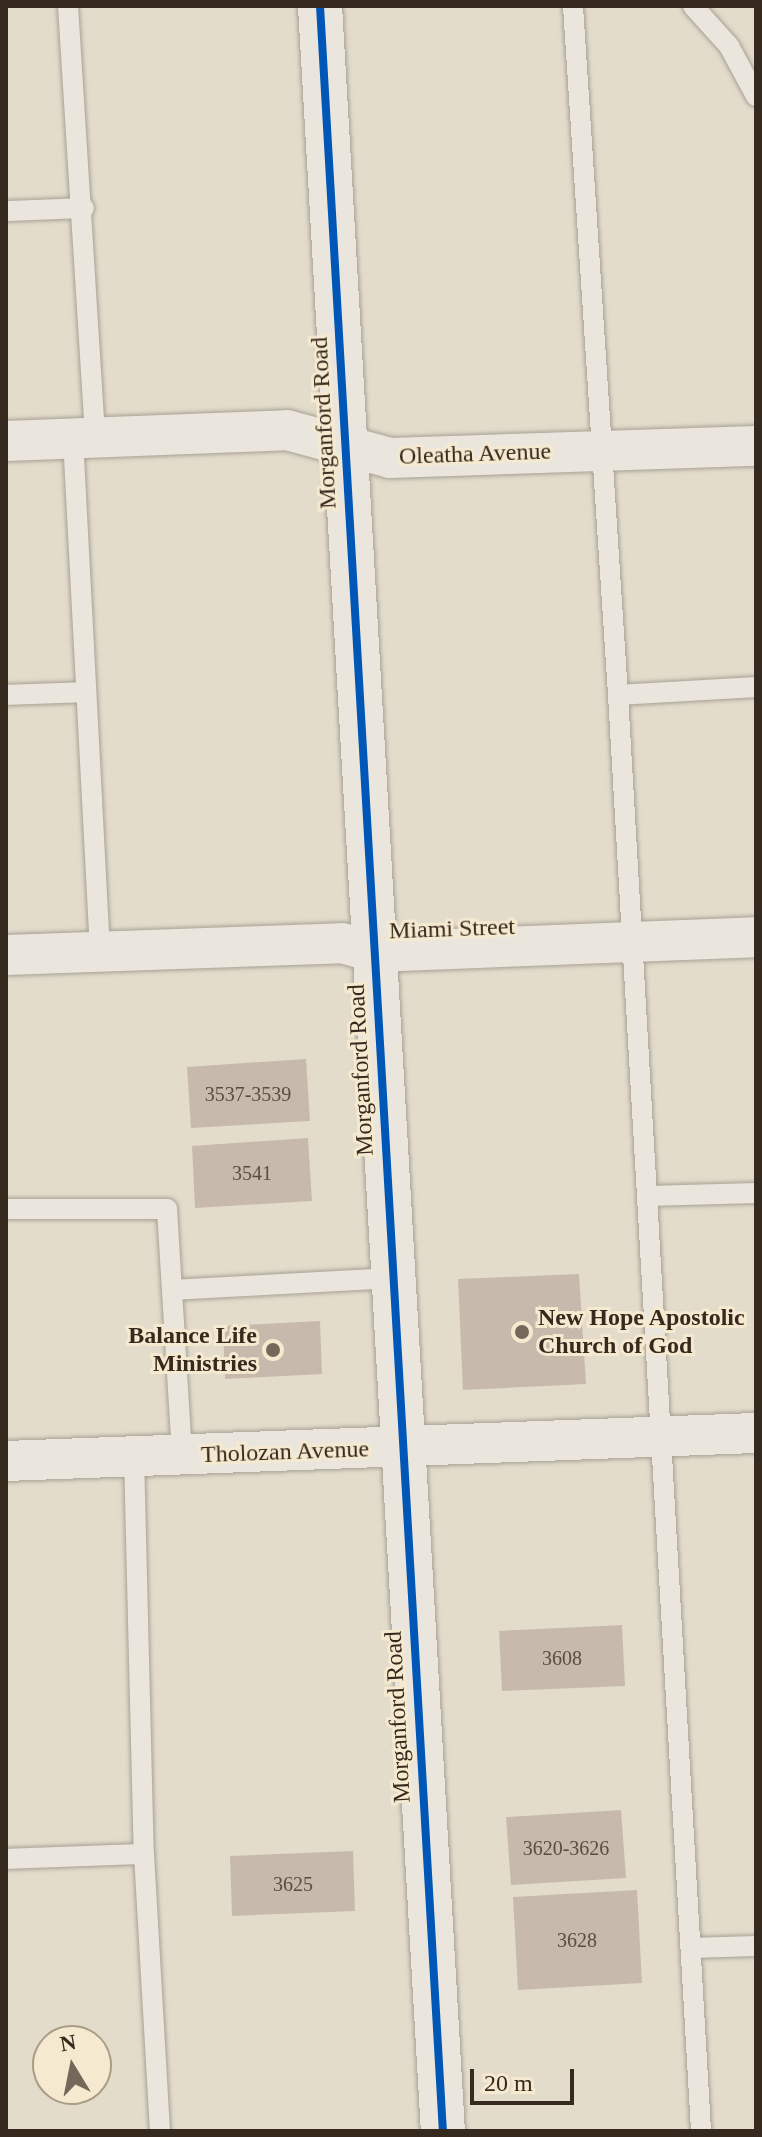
<!DOCTYPE html>
<style>
body{margin:0}
#map{position:relative;width:762px;height:2137px;overflow:hidden;background:#e3dccb;font-family:Georgia,serif}
div>[style]{position:absolute}
.building>*{inset:0;background:#c7baac}
.roads{filter:drop-shadow(0 0 2px #a8a195) drop-shadow(0 0 2px #a8a195)}
.service>*{height:20px;margin:-10px;padding:0 10px;transform-origin:10px;border-radius:10px;background:#ebe6dd}
.minor>*{height:40px;margin:-20px;padding:0 20px;transform-origin:20px;border-radius:20px;background:#ebe6dd}
.tertiary>*{height:44px;margin:-22px;padding:0 22px;transform-origin:22px;border-radius:22px;background:#ebe6dd}
.cycleway>*{height:8px;margin:-4px;padding:0 4px;transform-origin:4px;border-radius:4px;background:#0057b8}
.dots>*{width:22px;height:22px;translate:-50% -50%;box-sizing:border-box;border:4px solid #f5ead0;border-radius:50%}
span{translate:-50% -50%;white-space:nowrap;text-align:center;line-height:1.15;-webkit-text-stroke:6px #f5ead0;paint-order:stroke}
.number-label{font-size:20px;color:#5a4d41}
.number-label span{-webkit-text-stroke-width:0}
.street-label{font-size:24px;color:#36291d}
.poi-label{font-size:24px;color:#36291d;font-weight:700}
.left{translate:0 -50%;text-align:left}
.right{translate:-100% -50%;text-align:right}
.frame{position:absolute;inset:0;border:8px solid #36291d;pointer-events:none}
.north{position:absolute;left:32px;top:2025px;width:80px;height:80px;box-sizing:border-box;background:#f5ead0;border:2px solid #a99d88;border-radius:50%;rotate:350deg;font-size:22px;font-weight:700;line-height:32px;text-align:center;color:#36291d}
.north::after{content:'';display:block;margin:auto;width:28px;height:36px;background:#73685a;clip-path:polygon(50% 0,100% 100%,50% 72%,0 100%)}
.scale{position:absolute;left:470px;top:2069px;width:104px;height:36px;box-sizing:border-box;border:4px solid #36291d;border-top:0;padding-left:10px;font-size:24px;line-height:28px;white-space:nowrap;color:#36291d;-webkit-text-stroke:6px #f5ead0;paint-order:stroke}
</style>
<div id="map">
<div class="building">
<i style="clip-path:polygon(306px 1059px,310px 1121px,191px 1128px,187px 1067px)"></i>
<i style="clip-path:polygon(308px 1138px,312px 1201px,195px 1208px,192px 1146px)"></i>
<i style="clip-path:polygon(579px 1274px,586px 1384px,463px 1390px,458px 1279px)"></i>
<i style="clip-path:polygon(320px 1321px,322px 1374px,225px 1379px,223px 1326px)"></i>
<i style="clip-path:polygon(622px 1625px,625px 1686px,502px 1691px,499px 1631px)"></i>
<i style="clip-path:polygon(621px 1810px,626px 1878px,511px 1885px,506px 1817px)"></i>
<i style="clip-path:polygon(353px 1851px,355px 1911px,232px 1916px,230px 1856px)"></i>
<i style="clip-path:polygon(637px 1890px,642px 1983px,518px 1990px,513px 1897px)"></i>
</div>
<div class="roads">
<div class="service">
<i style="left:68px;top:6px;width:432px;rotate:86.4deg"></i>
<i style="left:573px;top:6px;width:690px;rotate:86.26deg"></i>
<i style="left:618px;top:695px;width:1438px;rotate:86.69deg"></i>
<i style="left:693px;top:6px;width:54px;rotate:48deg"></i>
<i style="left:729px;top:46px;width:57px;rotate:61.6deg"></i>
<i style="left:6px;top:211px;width:78px;rotate:-2.2deg"></i>
<i style="left:73px;top:438px;width:515px;rotate:86.99deg"></i>
<i style="left:6px;top:695px;width:80px;rotate:-2.1deg"></i>
<i style="left:618px;top:695px;width:138px;rotate:-3.3deg"></i>
<i style="left:648px;top:1196px;width:108px;rotate:-1.6deg"></i>
<i style="left:6px;top:1209px;width:161px"></i>
<i style="left:167px;top:1209px;width:246px;rotate:86.5deg"></i>
<i style="left:172px;top:1290px;width:221px;rotate:-3.1deg"></i>
<i style="left:134px;top:1455px;width:399px;rotate:88.6deg"></i>
<i style="left:144px;top:1854px;width:277px;rotate:86.7deg"></i>
<i style="left:6px;top:1859px;width:138px;rotate:-2.1deg"></i>
<i style="left:691px;top:1948px;width:65px;rotate:-1.8deg"></i>
</div>
<div class="minor">
<i style="left:6px;top:441px;width:281px;rotate:-2.2deg"></i>
<i style="left:287px;top:430px;width:107px;rotate:15.2deg"></i>
<i style="left:390px;top:458px;width:366px;rotate:-1.9deg"></i>
<i style="left:6px;top:955px;width:336px;rotate:-2deg"></i>
<i style="left:342px;top:943px;width:33px;rotate:16deg"></i>
<i style="left:374px;top:952px;width:382px;rotate:-2.2deg"></i>
<i style="left:6px;top:1461px;width:751px;rotate:-2.14deg"></i>
</div>
<div class="tertiary">
<i style="left:320px;top:6px;width:2129px;rotate:86.69deg"></i>
</div>
</div>
<div class="cycleway">
<i style="left:320px;top:6px;width:2129px;rotate:86.69deg"></i>
</div>
<div class="dots">
<i style="left:522px;top:1332px;background:#73685a"></i>
<i style="left:273px;top:1350px;background:#73685a"></i>
</div>
<div class="number-label">
<span style="left:248px;top:1094px">3537-3539</span>
<span style="left:252px;top:1173px">3541</span>
<span style="left:562px;top:1658px">3608</span>
<span style="left:566px;top:1848px">3620-3626</span>
<span style="left:293px;top:1884px">3625</span>
<span style="left:577px;top:1940px">3628</span>
</div>
<div class="street-label">
<span style="left:324px;top:423px;rotate:-93deg">Morganford Road</span>
<span style="left:475px;top:454px;rotate:-2deg">Oleatha Avenue</span>
<span style="left:452px;top:929px;rotate:-2deg">Miami Street</span>
<span style="left:361px;top:1070px;rotate:-93deg">Morganford Road</span>
<span style="left:285px;top:1452px;rotate:-2deg">Tholozan Avenue</span>
<span style="left:398px;top:1717px;rotate:-93deg">Morganford Road</span>
</div>
<div class="poi-label">
<span class="left" style="left:538px;top:1332px">New Hope Apostolic<br>Church of God</span>
<span class="right" style="left:257px;top:1350px">Balance Life<br>Ministries</span>
</div>
<div class="frame"></div>
<div class="north">N</div>
<div class="scale">20 m</div>
</div>
